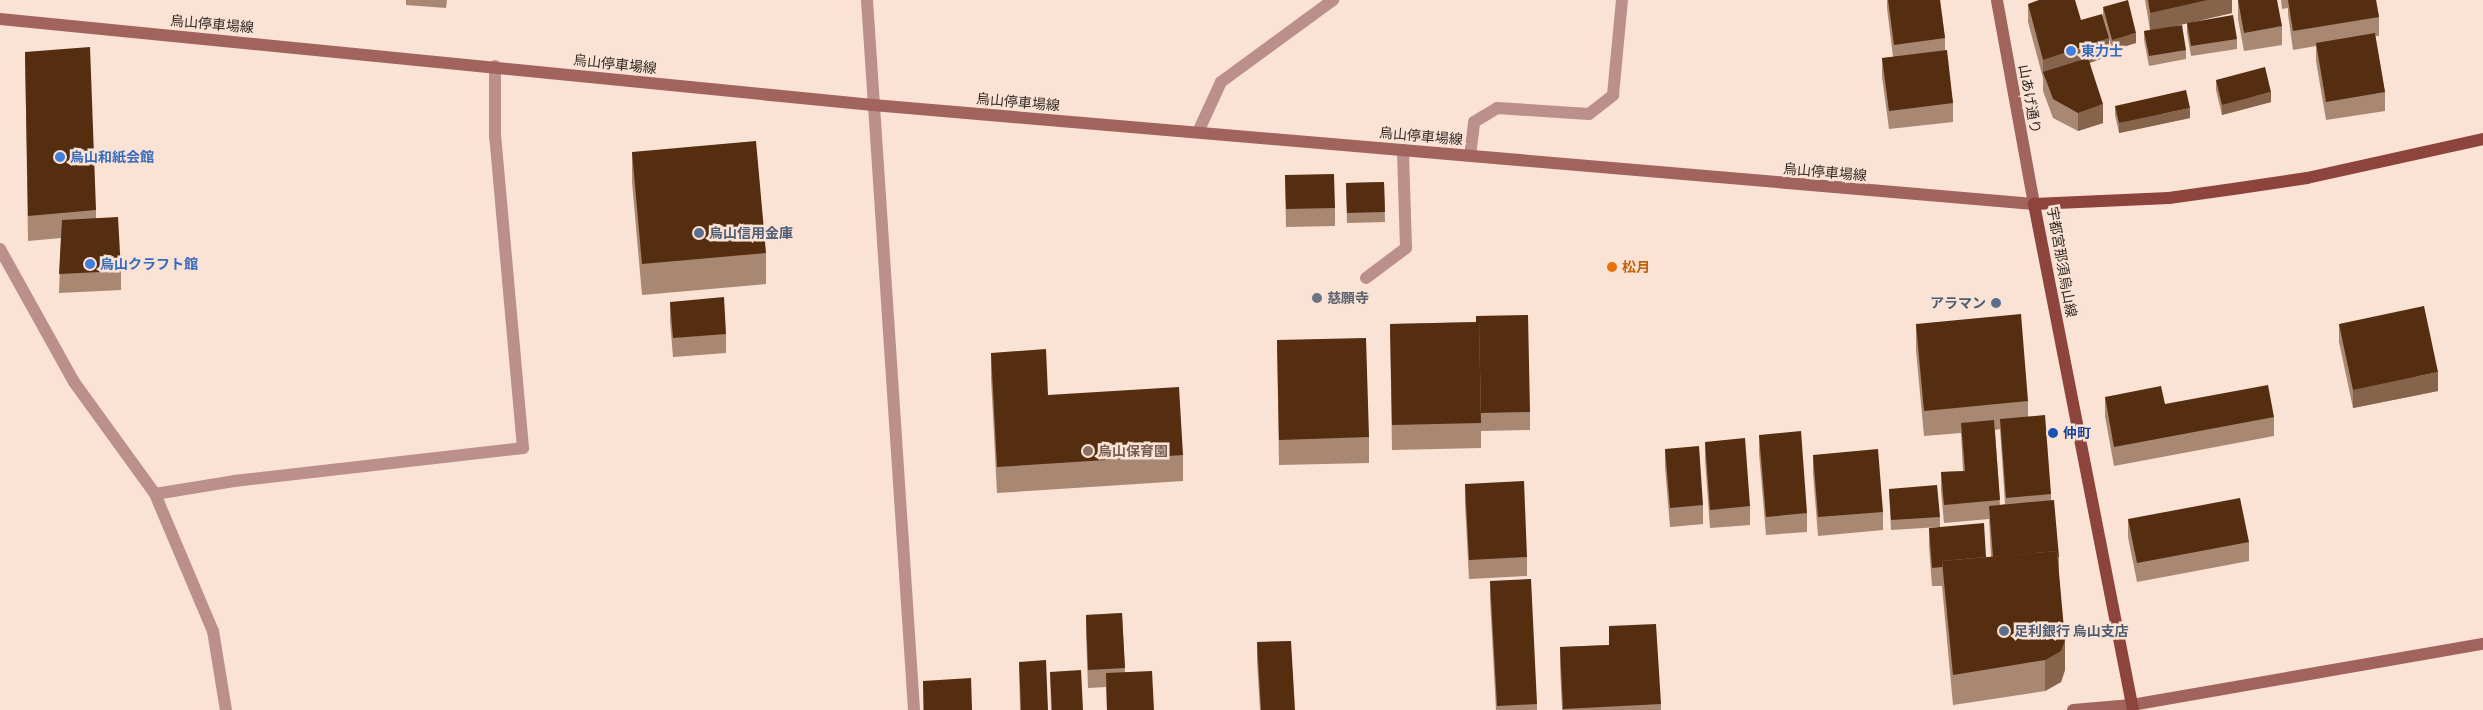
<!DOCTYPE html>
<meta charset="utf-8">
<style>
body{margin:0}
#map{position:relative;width:2483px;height:710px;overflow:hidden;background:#fae2d4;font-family:Barlow,"Noto Sans JP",sans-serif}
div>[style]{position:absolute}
.lane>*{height:12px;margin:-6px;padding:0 6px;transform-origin:6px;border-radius:6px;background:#bb8f8a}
.street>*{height:12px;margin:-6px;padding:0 6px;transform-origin:6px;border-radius:6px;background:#bb8f8a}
.secondary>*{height:12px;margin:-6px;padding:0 6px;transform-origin:6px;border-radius:6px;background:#a1645d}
.primary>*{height:12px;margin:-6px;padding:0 6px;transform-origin:6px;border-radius:6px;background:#8d443d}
.wall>*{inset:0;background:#a88872}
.shaded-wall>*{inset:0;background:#86634b}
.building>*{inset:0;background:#552d10}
.dots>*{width:14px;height:14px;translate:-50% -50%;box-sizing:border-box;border:2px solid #fae2d4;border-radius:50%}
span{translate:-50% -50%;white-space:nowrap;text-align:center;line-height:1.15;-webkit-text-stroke:5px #fae2d4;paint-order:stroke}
.street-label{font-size:14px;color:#322924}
.shop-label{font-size:14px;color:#366cbe;font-weight:700}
.left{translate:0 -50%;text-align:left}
.service-label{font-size:14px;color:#4e5e75;font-weight:700}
.right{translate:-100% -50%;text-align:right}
.food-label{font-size:14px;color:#c56008;font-weight:700}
.worship-label{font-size:14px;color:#5b616d;font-weight:700}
.transit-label{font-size:14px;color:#164399;font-weight:700}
.education-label{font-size:14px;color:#785e54;font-weight:700}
</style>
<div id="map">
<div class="lane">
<i style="left:1198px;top:132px;width:55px;rotate:-65.3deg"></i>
<i style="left:1221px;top:82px;width:139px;rotate:-36.2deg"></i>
<i style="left:1366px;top:278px;width:50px;rotate:-36.9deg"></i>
<i style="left:1406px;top:248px;width:98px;rotate:-91.8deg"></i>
</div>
<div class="street">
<i style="left:867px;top:0;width:712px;rotate:86.21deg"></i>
<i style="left:1470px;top:156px;width:34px;rotate:-83deg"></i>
<i style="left:1474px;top:122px;width:27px;rotate:-31deg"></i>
<i style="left:1497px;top:108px;width:92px;rotate:3.7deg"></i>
<i style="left:1589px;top:114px;width:31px;rotate:-38deg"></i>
<i style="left:1613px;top:95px;width:95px;rotate:-84.6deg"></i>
<i style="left:0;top:249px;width:152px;rotate:60.9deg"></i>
<i style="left:74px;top:382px;width:138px;rotate:54.1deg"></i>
<i style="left:155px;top:494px;width:149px;rotate:67.1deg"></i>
<i style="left:213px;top:631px;width:80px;rotate:80.7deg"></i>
<i style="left:155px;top:494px;width:80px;rotate:-9.3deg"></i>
<i style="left:234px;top:481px;width:291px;rotate:-6.5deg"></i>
<i style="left:523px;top:448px;width:312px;rotate:-95.1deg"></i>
<i style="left:495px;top:137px;width:71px;rotate:-90deg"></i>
</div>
<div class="secondary">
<i style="left:0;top:19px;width:877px;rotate:5.63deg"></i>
<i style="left:873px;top:105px;width:1165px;rotate:4.87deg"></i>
<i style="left:2034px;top:204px;width:207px;rotate:-100.3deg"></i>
<i style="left:2073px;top:710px;width:59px;rotate:-4.8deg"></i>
<i style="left:2132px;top:705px;width:356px;rotate:-9.9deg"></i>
</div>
<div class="primary">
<i style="left:2133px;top:710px;width:516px;rotate:-101.07deg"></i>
<i style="left:2034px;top:204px;width:135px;rotate:-2.5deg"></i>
<i style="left:2169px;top:198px;width:72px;rotate:-8deg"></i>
<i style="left:2240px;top:188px;width:68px;rotate:-8.5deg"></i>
<i style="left:2307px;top:178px;width:180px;rotate:-12.5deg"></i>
</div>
<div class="wall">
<i style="clip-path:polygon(406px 0,447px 0,446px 8px,406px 5px)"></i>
<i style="clip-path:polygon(1887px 0,1940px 0,1945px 38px,1945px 50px,1953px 103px,1953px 122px,1889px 129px,1882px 77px,1882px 58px,1893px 57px,1887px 8px)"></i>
<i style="clip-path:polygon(2145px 0,2232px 0,2232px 13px,2193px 22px,2237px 39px,2237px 49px,2191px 56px,2187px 33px,2187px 23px,2171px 27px,2186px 50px,2186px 59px,2149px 66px,2144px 40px,2144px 31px,2150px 30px)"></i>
<i style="clip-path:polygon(2238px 0,2282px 26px,2282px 45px,2244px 51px,2238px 19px)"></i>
<i style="clip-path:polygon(2281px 0,2376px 0,2379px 17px,2379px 36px,2375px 36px,2385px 92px,2385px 111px,2326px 120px,2316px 61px,2316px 46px,2293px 50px,2288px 14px,2288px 8px,2282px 9px)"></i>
<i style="clip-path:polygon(2028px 4px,2081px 20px,2107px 31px,2103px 17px,2103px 7px,2136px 43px,2112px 50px,2109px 39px,2109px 56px,2090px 63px,2103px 123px,2078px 131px,2053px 118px,2043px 91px,2043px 78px,2028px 22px)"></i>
<i style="clip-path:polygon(25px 52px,96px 210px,96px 218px,121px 271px,121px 290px,59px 293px,61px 238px,28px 241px)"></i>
<i style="clip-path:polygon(2216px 80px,2271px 102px,2222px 115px,2216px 90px)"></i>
<i style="clip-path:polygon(2115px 106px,2190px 118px,2119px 133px,2115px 115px)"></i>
<i style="clip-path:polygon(632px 152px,766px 253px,766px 284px,642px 295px,632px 182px)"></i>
<i style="clip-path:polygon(1285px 175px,1335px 208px,1335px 226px,1286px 227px)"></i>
<i style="clip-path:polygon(1384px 182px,1385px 222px,1347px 223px,1346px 183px)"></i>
<i style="clip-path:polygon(670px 302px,726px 334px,726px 353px,673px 357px,670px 321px)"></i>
<i style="clip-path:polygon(1476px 322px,1530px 412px,1530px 430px,1481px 431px,1481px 448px,1392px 450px,1390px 324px)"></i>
<i style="clip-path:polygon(evenodd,1916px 324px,2028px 401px,2028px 416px,2051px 494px,2051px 501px,2059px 557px,2059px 574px,2065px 670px,2061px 682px,2045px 691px,1953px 705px,1942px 586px,1932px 586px,1929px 546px,1929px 528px,1986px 557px,1991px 557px,1989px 519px,1944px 523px,1941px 491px,1941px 472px,1963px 471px,1961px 433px,1924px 436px,1916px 350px,1916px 324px,2000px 429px,2005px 504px,2000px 505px,1995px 430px,2000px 429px)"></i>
<i style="clip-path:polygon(2339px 324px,2438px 391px,2353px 408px,2339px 342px)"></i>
<i style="clip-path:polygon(1277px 340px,1369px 437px,1369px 463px,1279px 465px)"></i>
<i style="clip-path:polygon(991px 353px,1048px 395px,1183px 455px,1183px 481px,997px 493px,991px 378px)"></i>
<i style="clip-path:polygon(2105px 397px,2274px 417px,2274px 436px,2114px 466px,2105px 416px)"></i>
<i style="clip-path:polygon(1759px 435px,1807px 513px,1807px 532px,1766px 535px,1759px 453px)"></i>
<i style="clip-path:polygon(1705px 442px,1750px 506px,1750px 525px,1710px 528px,1705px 460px)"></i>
<i style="clip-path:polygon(1665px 449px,1703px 505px,1703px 524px,1670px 527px,1665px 467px)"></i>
<i style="clip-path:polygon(1813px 455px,1883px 512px,1883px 530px,1818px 536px,1813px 473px)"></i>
<i style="clip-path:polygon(1465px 484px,1527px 557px,1527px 576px,1469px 579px,1465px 503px)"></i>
<i style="clip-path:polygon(1889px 489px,1940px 517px,1940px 527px,1891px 530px)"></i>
<i style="clip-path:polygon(2128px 519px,2249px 542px,2249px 561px,2137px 582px,2128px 537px)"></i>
<i style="clip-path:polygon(1490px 581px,1537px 704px,1537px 710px,1496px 710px,1490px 600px)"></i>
<i style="clip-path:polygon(1122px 613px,1125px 672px,1154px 710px,1107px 710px,1106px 687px,1088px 688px,1086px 633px,1086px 615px)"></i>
<i style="clip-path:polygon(1609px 626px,1661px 704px,1661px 710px,1562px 710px,1560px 666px,1560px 647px,1609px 645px)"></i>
<i style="clip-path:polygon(1257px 642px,1295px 710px,1260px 710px,1257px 661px)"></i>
<i style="clip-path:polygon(1019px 662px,1048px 710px,1020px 710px)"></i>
<i style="clip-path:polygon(1050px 672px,1083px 710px,1051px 710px)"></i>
<i style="clip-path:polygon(923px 681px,972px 710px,923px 710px)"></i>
</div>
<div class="shaded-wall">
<i style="clip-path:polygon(2208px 0,2232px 0,2232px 13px,2150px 32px,2150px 13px)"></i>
<i style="clip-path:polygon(2136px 33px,2136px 43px,2112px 50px,2112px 40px)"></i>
<i style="clip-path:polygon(2109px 38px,2109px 56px,2045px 78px,2043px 73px,2043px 60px)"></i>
<i style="clip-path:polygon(2271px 92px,2271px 102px,2222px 115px,2222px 105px)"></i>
<i style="clip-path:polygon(2103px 104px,2103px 123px,2078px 131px,2078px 113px)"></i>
<i style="clip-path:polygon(2190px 108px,2190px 118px,2119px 133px,2119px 123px)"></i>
<i style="clip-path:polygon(2438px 372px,2438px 391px,2353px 408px,2353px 390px)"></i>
<i style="clip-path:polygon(2065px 640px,2065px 670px,2061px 682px,2045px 691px,2045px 660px)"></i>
</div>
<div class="building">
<i style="clip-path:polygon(1888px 0,1940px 0,1945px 38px,1894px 45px)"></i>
<i style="clip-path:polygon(2039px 0,2075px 0,2081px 20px,2102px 14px,2109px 38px,2043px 60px,2028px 4px)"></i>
<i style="clip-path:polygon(2128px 0,2136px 33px,2112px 40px,2103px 7px)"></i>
<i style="clip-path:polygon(2148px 0,2208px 0,2150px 13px)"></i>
<i style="clip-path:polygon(2238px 0,2277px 0,2282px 26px,2244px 33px)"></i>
<i style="clip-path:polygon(2288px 0,2376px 0,2379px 17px,2293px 31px)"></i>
<i style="clip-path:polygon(2233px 15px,2237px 39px,2191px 46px,2187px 23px)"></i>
<i style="clip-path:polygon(2182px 25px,2186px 50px,2149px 56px,2144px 31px)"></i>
<i style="clip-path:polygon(2375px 33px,2385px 92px,2326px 102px,2316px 43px)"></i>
<i style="clip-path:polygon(90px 47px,96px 210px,28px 216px,25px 52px)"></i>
<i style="clip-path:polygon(1947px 50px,1953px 103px,1889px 111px,1882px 58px)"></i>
<i style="clip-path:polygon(2088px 58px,2103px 104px,2078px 113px,2053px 99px,2043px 72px)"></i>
<i style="clip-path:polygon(2265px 67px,2271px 92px,2222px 105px,2216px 80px)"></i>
<i style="clip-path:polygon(2186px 90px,2190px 108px,2119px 123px,2115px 106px)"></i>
<i style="clip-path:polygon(756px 141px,766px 253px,642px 264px,632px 152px)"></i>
<i style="clip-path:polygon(1334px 174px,1335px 208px,1286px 209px,1285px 175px)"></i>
<i style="clip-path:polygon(1384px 182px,1385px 212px,1347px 213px,1346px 183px)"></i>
<i style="clip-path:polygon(118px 217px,121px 271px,59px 274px,62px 220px)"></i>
<i style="clip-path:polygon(724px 297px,726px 334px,673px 338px,670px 302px)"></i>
<i style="clip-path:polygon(2424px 306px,2438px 372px,2353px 390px,2339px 324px)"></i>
<i style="clip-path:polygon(2021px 314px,2028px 401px,1924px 411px,1916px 324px)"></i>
<i style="clip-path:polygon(1528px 315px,1530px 412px,1481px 413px,1479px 322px,1476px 322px,1476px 316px)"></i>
<i style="clip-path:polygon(1479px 322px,1481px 423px,1392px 425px,1390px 324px)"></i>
<i style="clip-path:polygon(1366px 338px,1369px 437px,1279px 440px,1277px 340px)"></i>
<i style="clip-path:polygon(1046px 349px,1048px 395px,1179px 387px,1183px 455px,997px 467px,991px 353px)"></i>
<i style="clip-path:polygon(2268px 385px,2274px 417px,2114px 447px,2105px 397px,2161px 386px,2165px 404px)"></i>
<i style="clip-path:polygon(2045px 415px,2051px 494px,2006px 498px,2000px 419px)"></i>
<i style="clip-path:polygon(1994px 420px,2000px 500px,1944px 505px,1941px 472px,1965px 471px,1961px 423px)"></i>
<i style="clip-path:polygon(1801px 431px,1807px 513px,1766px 517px,1759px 435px)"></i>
<i style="clip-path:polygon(1745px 438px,1750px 506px,1710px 510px,1705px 442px)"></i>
<i style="clip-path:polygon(1699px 446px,1703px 505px,1670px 508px,1665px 449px)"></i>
<i style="clip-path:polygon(1878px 449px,1883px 512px,1818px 517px,1813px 455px)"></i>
<i style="clip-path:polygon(1524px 481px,1527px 557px,1469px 560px,1465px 484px)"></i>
<i style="clip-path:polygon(1937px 485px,1940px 517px,1891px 520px,1889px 489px)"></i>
<i style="clip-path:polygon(2240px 498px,2249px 542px,2137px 563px,2128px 519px)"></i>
<i style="clip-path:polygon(2054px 500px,2059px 557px,2058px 557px,2057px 551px,1993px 557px,1989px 506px)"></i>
<i style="clip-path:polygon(1984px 523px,1986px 557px,1942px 561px,1942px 567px,1932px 568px,1929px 528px)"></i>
<i style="clip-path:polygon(2057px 551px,2065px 640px,2061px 651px,2045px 660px,1953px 675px,1942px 561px)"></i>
<i style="clip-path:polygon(1531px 579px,1537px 704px,1497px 706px,1490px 581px)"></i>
<i style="clip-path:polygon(1122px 613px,1125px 668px,1088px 670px,1086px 615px)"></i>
<i style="clip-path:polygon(1656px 624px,1661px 704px,1563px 709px,1560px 647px,1609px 645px,1609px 626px)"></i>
<i style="clip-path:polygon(1291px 641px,1295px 710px,1261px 710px,1257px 642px)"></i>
<i style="clip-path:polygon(1046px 660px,1048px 710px,1021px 710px,1019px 662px)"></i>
<i style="clip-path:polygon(1081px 670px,1083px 710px,1052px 710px,1050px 672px)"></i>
<i style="clip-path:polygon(1152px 671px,1154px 710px,1107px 710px,1106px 673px)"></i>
<i style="clip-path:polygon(971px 678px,972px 710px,924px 710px,923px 681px)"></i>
</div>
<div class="dots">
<i style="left:2071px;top:51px;background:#3f7fe0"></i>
<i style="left:60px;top:157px;background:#3f7fe0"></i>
<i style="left:699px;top:233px;background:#5c6f8a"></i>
<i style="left:90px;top:264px;background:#3f7fe0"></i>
<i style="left:1612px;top:267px;background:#e8710a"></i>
<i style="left:1317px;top:298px;background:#6b7280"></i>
<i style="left:1996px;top:303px;background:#5c6f8a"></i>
<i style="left:2053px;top:433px;background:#1a4fb4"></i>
<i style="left:1088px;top:451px;background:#8d6e63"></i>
<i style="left:2004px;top:631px;background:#5c6f8a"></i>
</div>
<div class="street-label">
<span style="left:212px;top:24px;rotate:5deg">烏山停車場線</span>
<span style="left:615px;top:64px;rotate:6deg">烏山停車場線</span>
<span style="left:2030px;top:99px;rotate:80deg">山あげ通り</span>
<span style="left:1018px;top:102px;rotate:5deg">烏山停車場線</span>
<span style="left:1421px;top:136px;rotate:5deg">烏山停車場線</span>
<span style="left:1825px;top:172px;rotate:5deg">烏山停車場線</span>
<span style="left:2062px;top:262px;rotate:80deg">宇都宮那須烏山線</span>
</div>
<div class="shop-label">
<span class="left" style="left:2081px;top:51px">東力士</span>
<span class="left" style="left:70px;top:157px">烏山和紙会館</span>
<span class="left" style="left:100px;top:264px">烏山クラフト館</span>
</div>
<div class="service-label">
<span class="left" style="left:709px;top:233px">烏山信用金庫</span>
<span class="right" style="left:1986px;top:303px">アラマン</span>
<span class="left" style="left:2014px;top:631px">足利銀行 烏山支店</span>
</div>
<div class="food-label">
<span class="left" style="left:1622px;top:267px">松月</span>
</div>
<div class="worship-label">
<span class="left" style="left:1327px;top:298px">慈願寺</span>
</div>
<div class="transit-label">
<span class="left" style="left:2063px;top:433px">仲町</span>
</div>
<div class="education-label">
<span class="left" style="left:1098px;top:451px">烏山保育園</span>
</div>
</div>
